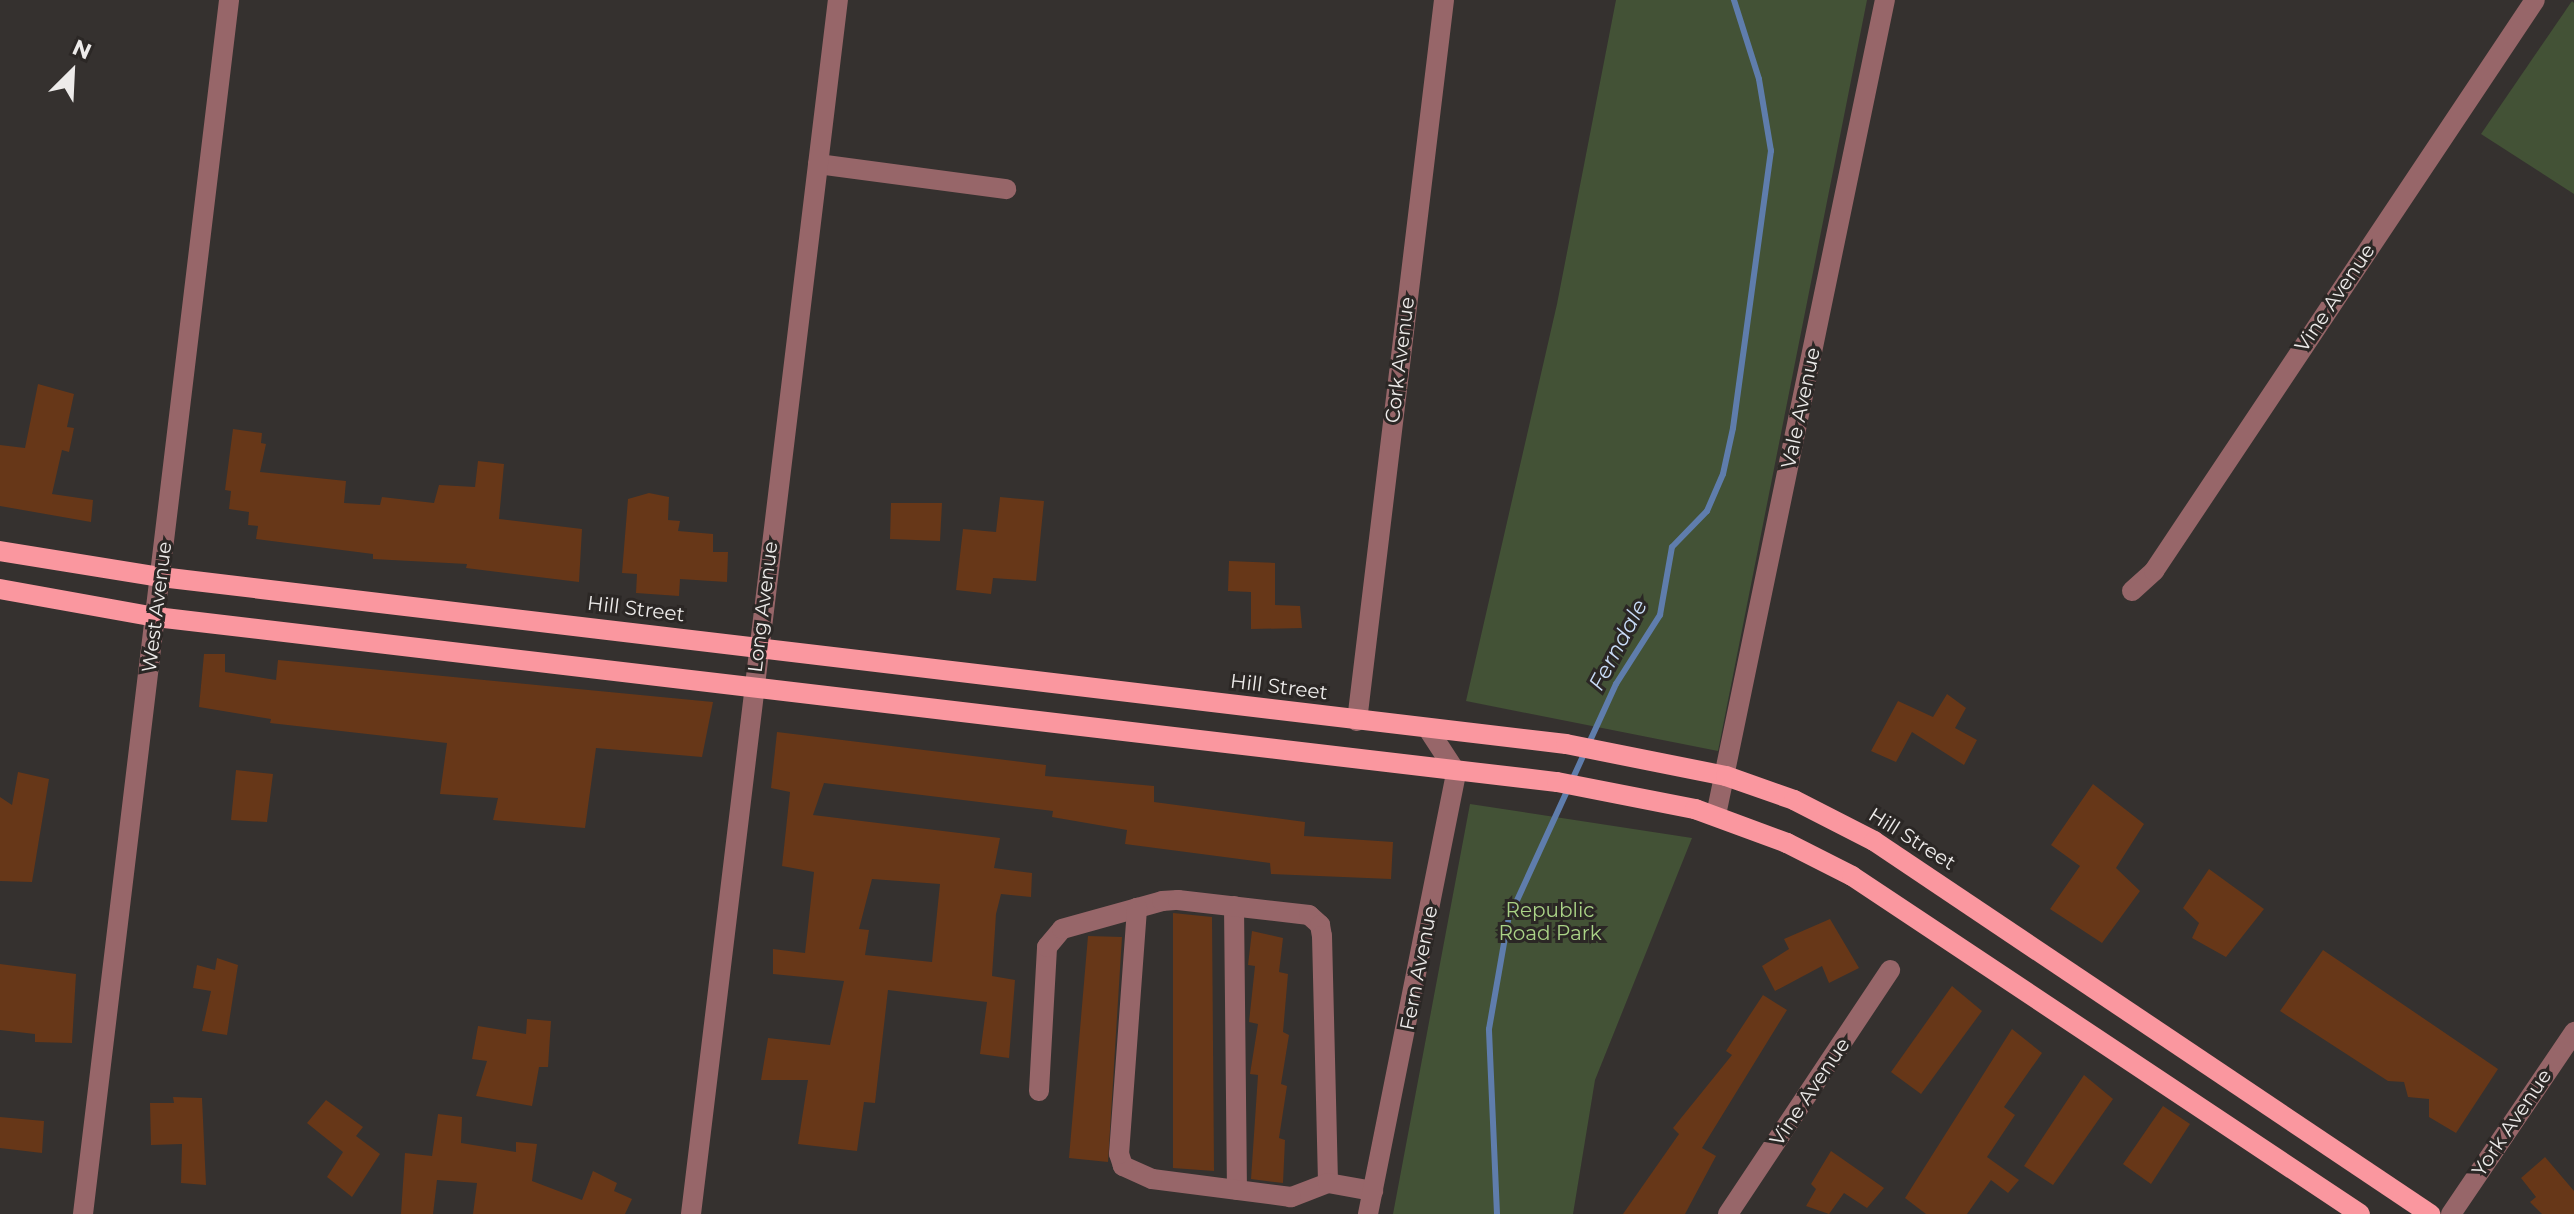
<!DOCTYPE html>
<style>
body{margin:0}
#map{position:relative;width:2574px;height:1214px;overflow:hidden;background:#35312f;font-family:Montserrat,sans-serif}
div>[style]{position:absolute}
.green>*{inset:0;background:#435236}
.stream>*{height:6px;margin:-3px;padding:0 3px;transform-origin:3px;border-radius:3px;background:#5f7dac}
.building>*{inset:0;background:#673718}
.minor>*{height:20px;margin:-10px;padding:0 10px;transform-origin:10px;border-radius:10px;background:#976669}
.major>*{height:20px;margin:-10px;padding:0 10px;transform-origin:10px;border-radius:10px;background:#fa979f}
span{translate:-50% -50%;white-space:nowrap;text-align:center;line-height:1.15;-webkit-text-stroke:6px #2b2725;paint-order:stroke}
.street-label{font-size:20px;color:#edebea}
.park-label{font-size:20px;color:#aad387}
.water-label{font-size:22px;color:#c8dbf7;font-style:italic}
.north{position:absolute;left:32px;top:32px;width:80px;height:80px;-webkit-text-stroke:6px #2b2725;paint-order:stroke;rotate:24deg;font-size:22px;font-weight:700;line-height:32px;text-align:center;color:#edebea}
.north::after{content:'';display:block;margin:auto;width:28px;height:36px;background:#edebea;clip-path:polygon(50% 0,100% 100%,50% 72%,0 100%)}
</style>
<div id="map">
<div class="green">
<i style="clip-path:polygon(1616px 0,1867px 0,1718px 751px,1466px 701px,1557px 304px)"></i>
<i style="clip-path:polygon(2572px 1px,2574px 3px,2574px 194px,2481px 134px)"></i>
<i style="clip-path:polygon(1470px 804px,1692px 838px,1595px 1080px,1573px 1214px,1393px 1214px)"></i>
</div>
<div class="stream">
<i style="left:1497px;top:1214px;width:185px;rotate:-92.5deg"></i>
<i style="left:1489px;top:1029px;width:111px;rotate:-80.1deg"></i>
<i style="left:1508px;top:920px;width:260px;rotate:-65.4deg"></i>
<i style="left:1616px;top:684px;width:82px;rotate:-57.5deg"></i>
<i style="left:1660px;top:615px;width:69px;rotate:-80deg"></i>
<i style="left:1672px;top:547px;width:50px;rotate:-45.8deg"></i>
<i style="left:1707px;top:511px;width:40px;rotate:-66.6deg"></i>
<i style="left:1723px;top:474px;width:47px;rotate:-77.7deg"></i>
<i style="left:1733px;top:428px;width:280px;rotate:-82.2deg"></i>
<i style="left:1771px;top:151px;width:73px;rotate:-99.5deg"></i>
<i style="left:1759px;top:79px;width:83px;rotate:-107.6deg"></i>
</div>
<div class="building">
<i style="clip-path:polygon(38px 384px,74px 394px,67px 427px,74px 428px,69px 452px,62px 450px,52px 494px,93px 500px,91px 522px,0 506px,0 445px,25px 448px)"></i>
<i style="clip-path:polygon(233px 429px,262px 433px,261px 443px,266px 444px,260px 472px,346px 481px,344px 503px,380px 505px,382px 497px,434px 503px,439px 485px,475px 487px,478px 461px,504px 464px,499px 519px,582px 529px,579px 582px,466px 568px,467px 564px,373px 559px,373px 554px,256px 539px,258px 526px,248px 525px,249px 512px,229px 509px,231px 491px,225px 490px)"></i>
<i style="clip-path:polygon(649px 493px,669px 497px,668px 520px,680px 521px,678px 531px,713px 534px,713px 552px,728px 552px,727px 582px,680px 579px,679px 596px,636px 593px,637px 574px,622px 573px,628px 499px)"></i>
<i style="clip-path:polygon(1000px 497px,1044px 501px,1036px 581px,993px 578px,991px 594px,956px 590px,963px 529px,996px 532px)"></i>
<i style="clip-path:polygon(891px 503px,942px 503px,940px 541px,890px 539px)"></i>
<i style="clip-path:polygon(1229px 561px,1275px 563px,1275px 605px,1300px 606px,1302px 628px,1251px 629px,1251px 592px,1228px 591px)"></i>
<i style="clip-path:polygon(204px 654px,225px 654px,225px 672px,276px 680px,278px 660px,713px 702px,702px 757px,596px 748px,585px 828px,493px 820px,498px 798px,440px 794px,447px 743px,270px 723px,271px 719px,199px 707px)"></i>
<i style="clip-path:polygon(1947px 694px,1966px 708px,1955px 728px,1977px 740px,1964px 765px,1912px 732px,1896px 762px,1871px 751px,1898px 701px,1933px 717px)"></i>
<i style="clip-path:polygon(evenodd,777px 732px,1046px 765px,1045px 776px,1154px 786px,1154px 802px,1305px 822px,1304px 836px,1393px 842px,1391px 879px,1271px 874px,1270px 863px,1125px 844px,1127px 830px,1052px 817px,1053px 811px,824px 783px,813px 815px,1000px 838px,994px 868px,1032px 873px,1031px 897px,1001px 894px,996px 914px,992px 976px,1015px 980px,1009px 1058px,980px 1054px,987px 1002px,888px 990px,875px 1103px,864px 1102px,857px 1151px,798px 1144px,808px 1080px,761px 1080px,768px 1038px,830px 1045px,844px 981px,773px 974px,773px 949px,805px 953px,814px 872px,782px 866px,790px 792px,771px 788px,777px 732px,872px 879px,940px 884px,932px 962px,865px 955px,869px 930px,859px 929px,872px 879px)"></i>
<i style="clip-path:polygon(236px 770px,273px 774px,267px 822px,231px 820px)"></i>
<i style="clip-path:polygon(18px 772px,49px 779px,32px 882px,0 881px,0 797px,12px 805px)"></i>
<i style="clip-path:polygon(2093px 784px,2144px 824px,2116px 868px,2140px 891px,2102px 943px,2050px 909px,2080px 866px,2051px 845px)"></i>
<i style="clip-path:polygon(2209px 869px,2264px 909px,2226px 957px,2192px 938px,2199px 923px,2183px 908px)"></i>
<i style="clip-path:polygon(1173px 913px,1212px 917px,1214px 1171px,1173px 1168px)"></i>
<i style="clip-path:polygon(1830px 919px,1859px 968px,1829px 983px,1822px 966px,1775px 991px,1762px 966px,1789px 949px,1784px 939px)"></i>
<i style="clip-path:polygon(1252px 931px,1283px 938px,1279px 972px,1288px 974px,1283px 1032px,1289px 1035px,1281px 1084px,1287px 1086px,1279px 1138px,1285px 1140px,1283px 1183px,1251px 1179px,1258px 1075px,1250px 1074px,1258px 1024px,1249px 1022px,1255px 966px,1248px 965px)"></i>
<i style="clip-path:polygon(1088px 936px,1122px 937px,1108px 1162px,1069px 1158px)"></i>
<i style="clip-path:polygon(2323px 950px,2498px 1069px,2456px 1133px,2429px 1117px,2429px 1099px,2408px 1097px,2404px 1082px,2388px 1081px,2280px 1011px)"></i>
<i style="clip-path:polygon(217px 958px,238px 965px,227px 1035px,202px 1031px,211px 991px,193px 988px,197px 965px,215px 970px)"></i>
<i style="clip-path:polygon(0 964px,76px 974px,72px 1043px,35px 1042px,35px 1034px,0 1030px)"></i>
<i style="clip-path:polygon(1952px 986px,1982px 1011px,1921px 1094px,1891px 1072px)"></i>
<i style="clip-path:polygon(1763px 995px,1787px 1010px,1702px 1148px,1716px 1156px,1685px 1214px,1623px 1214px,1679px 1134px,1673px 1128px,1732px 1055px,1726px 1051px)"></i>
<i style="clip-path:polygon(527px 1019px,551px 1021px,548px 1067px,539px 1067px,532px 1106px,476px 1096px,487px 1061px,472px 1059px,478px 1026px,526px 1034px)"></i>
<i style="clip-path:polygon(2012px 1029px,2042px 1053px,2004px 1107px,2015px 1115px,1987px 1157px,2019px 1180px,2008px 1193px,1991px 1180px,1967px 1214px,1926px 1214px,1905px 1198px)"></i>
<i style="clip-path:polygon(2084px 1075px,2113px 1099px,2053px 1185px,2024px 1166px)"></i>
<i style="clip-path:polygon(173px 1097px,202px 1098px,206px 1185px,181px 1183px,182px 1144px,151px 1145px,150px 1103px,174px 1103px)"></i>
<i style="clip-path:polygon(326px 1100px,363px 1127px,356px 1136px,380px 1154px,352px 1197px,327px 1177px,343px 1152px,307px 1123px)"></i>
<i style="clip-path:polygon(2163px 1106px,2190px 1124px,2151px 1184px,2123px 1164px)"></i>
<i style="clip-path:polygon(438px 1114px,462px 1117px,461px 1143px,516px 1152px,516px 1142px,537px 1144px,532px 1181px,582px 1200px,593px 1171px,617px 1183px,614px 1191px,632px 1199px,625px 1214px,473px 1214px,477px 1183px,437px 1180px,433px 1214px,401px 1214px,405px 1153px,432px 1156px)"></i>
<i style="clip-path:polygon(0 1117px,44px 1121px,42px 1153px,0 1148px)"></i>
<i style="clip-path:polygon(1831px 1151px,1884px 1188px,1867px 1208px,1844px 1193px,1829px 1214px,1806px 1206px,1816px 1189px,1811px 1184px)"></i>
<i style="clip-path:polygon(2545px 1157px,2574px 1191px,2574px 1214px,2542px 1214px,2530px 1202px,2536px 1197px,2521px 1178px)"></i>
</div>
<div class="minor">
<i style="left:818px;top:164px;width:190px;rotate:7.6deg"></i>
<i style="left:2132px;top:591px;width:30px;rotate:-42deg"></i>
<i style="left:2154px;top:571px;width:686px;rotate:-56.29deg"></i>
<i style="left:1357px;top:721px;width:726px;rotate:-83.12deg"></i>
<i style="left:1716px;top:815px;width:832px;rotate:-78.29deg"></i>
<i style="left:1234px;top:906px;width:284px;rotate:89.4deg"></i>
<i style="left:1039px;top:1091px;width:144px;rotate:-86.8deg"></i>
<i style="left:1047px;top:947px;width:23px;rotate:-50deg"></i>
<i style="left:1062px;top:929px;width:104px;rotate:-15.6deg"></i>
<i style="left:1162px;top:901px;width:16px;rotate:-4deg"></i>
<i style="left:1178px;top:900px;width:132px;rotate:6.5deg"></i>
<i style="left:1309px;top:915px;width:15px;rotate:42deg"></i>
<i style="left:1320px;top:925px;width:11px;rotate:80deg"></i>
<i style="left:1322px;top:936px;width:247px;rotate:88.6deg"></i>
<i style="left:1328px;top:1183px;width:40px;rotate:159deg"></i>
<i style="left:1291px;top:1197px;width:140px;rotate:-172.6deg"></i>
<i style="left:1152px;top:1179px;width:32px;rotate:-156deg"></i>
<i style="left:1123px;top:1166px;width:13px;rotate:-108deg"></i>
<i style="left:1119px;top:1154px;width:247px;rotate:-85.8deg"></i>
<i style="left:1328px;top:1183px;width:46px;rotate:10.1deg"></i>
<i style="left:83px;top:1214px;width:1223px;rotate:-83.14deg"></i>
<i style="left:691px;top:1214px;width:1223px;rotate:-83.1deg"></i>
<i style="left:1368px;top:1214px;width:451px;rotate:-78.7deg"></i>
<i style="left:1456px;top:772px;width:51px;rotate:-123.1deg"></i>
<i style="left:1728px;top:1214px;width:293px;rotate:-56.4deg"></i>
<i style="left:2451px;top:1214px;width:220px;rotate:-55.9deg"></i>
</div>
<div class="major">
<i style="left:0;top:551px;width:163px;rotate:9.2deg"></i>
<i style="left:161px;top:577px;width:1415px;rotate:6.78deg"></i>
<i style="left:1566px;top:744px;width:163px;rotate:11.3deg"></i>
<i style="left:1726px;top:776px;width:72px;rotate:19.4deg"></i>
<i style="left:1794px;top:800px;width:90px;rotate:27.1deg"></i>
<i style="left:1874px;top:841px;width:670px;rotate:33.86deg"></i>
<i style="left:0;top:589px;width:158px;rotate:10.2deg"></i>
<i style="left:156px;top:617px;width:1411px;rotate:6.72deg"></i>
<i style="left:1557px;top:782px;width:141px;rotate:11.1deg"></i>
<i style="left:1695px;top:809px;width:98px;rotate:20.3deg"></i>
<i style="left:1787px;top:843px;width:73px;rotate:26.9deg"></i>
<i style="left:1852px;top:876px;width:610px;rotate:33.64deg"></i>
</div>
<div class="street-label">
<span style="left:2335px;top:298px;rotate:-56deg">Vine Avenue</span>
<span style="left:1400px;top:360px;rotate:-83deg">Cork Avenue</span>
<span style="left:1801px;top:408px;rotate:-78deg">Vale Avenue</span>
<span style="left:157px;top:607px;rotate:-83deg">West Avenue</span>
<span style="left:763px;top:607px;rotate:-83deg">Long Avenue</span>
<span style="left:636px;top:609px;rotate:7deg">Hill Street</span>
<span style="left:1279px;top:687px;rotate:7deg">Hill Street</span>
<span style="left:1912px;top:839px;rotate:32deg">Hill Street</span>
<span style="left:1419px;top:968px;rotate:-79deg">Fern Avenue</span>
<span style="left:1810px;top:1092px;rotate:-56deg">Vine Avenue</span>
<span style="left:2512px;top:1123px;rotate:-56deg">York Avenue</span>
</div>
<div class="park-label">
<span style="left:1550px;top:922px">Republic<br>Road Park</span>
</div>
<div class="water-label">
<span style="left:1618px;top:645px;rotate:-62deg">Ferndale</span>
</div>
<div class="north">N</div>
</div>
